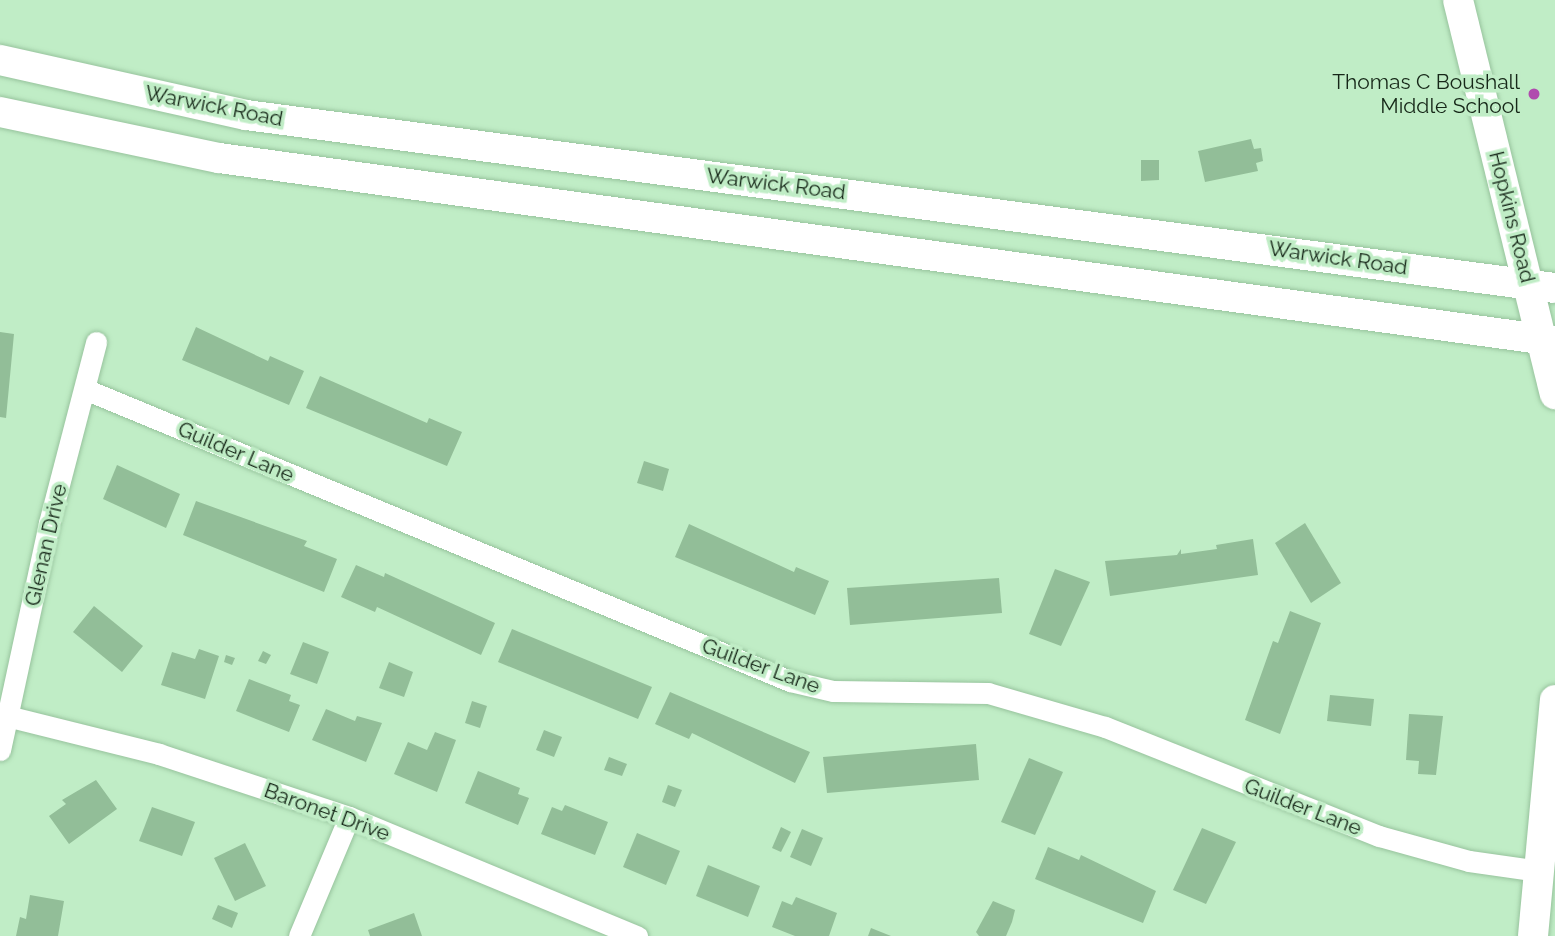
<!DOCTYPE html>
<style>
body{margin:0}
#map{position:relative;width:1555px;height:936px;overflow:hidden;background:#c0edc6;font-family:Raleway,sans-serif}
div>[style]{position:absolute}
.building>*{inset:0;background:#92be98}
.roads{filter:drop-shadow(0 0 2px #97c39d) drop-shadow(0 0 2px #97c39d)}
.street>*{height:21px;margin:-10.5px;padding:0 10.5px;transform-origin:10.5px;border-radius:10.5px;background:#fff}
.secondary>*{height:30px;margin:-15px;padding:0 15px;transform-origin:15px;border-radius:15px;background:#fff}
.dots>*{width:19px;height:19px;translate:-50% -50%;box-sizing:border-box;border:4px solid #c0edc6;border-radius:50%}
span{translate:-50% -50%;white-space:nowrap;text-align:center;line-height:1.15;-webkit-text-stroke:7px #c0edc6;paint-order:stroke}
.poi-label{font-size:21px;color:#162718}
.right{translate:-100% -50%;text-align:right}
.street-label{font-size:21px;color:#162718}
</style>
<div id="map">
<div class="building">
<i style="clip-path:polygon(1251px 139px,1254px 149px,1261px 148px,1263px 161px,1256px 163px,1258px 171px,1205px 182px,1198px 151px)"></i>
<i style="clip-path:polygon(1141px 160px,1159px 160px,1159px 180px,1141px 181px)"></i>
<i style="clip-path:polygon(196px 327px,268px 361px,270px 356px,304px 371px,289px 405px,182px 360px)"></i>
<i style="clip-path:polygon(0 332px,14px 334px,6px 418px,0 417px)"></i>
<i style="clip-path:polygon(320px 376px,427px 423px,429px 418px,462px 432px,447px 466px,306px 408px)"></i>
<i style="clip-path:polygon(644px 461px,669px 469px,663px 491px,637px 483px)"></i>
<i style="clip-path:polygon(117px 465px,180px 494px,166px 528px,103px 499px)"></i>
<i style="clip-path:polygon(196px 501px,307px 541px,304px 546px,337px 559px,324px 592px,183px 535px)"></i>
<i style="clip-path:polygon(1305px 523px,1341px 583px,1311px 603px,1275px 543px)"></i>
<i style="clip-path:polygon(689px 524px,794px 572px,796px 567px,829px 581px,815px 615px,675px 557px)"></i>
<i style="clip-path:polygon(1253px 539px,1258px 575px,1110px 596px,1105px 561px,1177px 555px,1181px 549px,1181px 554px,1217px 549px,1216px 545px)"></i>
<i style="clip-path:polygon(356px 565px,384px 577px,385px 573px,495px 623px,481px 655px,377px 607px,375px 612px,341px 597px)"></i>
<i style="clip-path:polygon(1055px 569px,1090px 582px,1061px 646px,1029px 634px)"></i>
<i style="clip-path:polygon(999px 578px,1002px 613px,850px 625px,847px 588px)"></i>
<i style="clip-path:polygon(94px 606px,143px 646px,122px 672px,73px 632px)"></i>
<i style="clip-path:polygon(1290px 611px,1321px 623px,1280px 734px,1245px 720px,1273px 641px,1278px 643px)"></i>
<i style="clip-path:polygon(512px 629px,652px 687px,638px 719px,498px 662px)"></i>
<i style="clip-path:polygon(303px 642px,329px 652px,317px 684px,290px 674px)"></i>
<i style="clip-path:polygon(199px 649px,219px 656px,205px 699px,161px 685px,172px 652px,195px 659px)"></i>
<i style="clip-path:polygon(263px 651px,271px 655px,266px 664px,258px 661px)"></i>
<i style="clip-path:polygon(226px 655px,235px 658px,232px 665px,224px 662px)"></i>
<i style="clip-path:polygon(389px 662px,413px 672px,404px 697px,379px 688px)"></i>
<i style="clip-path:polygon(249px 679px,291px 695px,289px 701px,300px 705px,289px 732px,236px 711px)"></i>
<i style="clip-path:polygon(670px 692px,810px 752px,795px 783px,692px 733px,689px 739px,655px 724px)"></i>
<i style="clip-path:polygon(1330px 695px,1374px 699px,1371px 726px,1327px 721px)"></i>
<i style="clip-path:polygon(472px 701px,487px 706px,480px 728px,465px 723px)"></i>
<i style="clip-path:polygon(326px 709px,355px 721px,357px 716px,382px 723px,366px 762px,312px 740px)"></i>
<i style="clip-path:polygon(1409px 714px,1443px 716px,1436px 775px,1418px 774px,1419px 761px,1406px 760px)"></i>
<i style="clip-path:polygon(544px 730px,562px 737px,554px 757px,536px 750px)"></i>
<i style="clip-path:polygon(435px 732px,456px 740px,437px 792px,394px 774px,408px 742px,427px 750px)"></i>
<i style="clip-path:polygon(976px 744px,979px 780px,827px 793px,823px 757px)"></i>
<i style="clip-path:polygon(609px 757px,627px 764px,622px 776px,604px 770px)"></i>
<i style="clip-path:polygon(1029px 758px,1063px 772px,1035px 835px,1001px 822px)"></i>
<i style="clip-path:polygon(478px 771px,520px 788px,518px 794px,529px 798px,518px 825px,465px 803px)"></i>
<i style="clip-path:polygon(96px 780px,117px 809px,69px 844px,49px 816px,66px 804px,62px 800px)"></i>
<i style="clip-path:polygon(668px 785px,682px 790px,675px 807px,662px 802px)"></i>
<i style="clip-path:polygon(565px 805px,608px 822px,595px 855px,541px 834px,552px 807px,562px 811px)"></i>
<i style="clip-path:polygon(152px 807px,195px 822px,182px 856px,139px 841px)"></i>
<i style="clip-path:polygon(781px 827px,791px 832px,781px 852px,772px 848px)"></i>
<i style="clip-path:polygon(1202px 828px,1236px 842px,1206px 904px,1173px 890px)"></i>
<i style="clip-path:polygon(802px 829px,823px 838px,811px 866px,790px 857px)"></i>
<i style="clip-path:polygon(637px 833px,680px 851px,666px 885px,623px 867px)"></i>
<i style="clip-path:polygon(245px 843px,266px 886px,235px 901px,214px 858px)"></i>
<i style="clip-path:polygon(1048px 847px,1079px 860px,1081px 855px,1156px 891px,1143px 923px,1035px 879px)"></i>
<i style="clip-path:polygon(708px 865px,760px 886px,748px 917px,696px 896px)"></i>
<i style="clip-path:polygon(30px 895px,64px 901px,58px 936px,16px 936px,20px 917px,26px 919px)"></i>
<i style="clip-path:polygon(796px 897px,837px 913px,829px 936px,795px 936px,772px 927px,782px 901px,792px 905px)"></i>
<i style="clip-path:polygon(993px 901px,1015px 910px,1012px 922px,1006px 936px,979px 936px,976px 932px)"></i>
<i style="clip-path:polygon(218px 905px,238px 913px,232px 928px,212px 919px)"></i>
<i style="clip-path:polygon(414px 913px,422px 936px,370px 936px,368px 930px)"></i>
<i style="clip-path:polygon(871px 928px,891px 936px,868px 936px)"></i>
</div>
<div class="roads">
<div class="street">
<i style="left:87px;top:390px;width:761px;rotate:22.49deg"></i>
<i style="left:790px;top:681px;width:44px;rotate:13.1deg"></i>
<i style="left:833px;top:691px;width:155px;rotate:0.7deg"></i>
<i style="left:988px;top:693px;width:122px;rotate:16.2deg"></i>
<i style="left:1105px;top:727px;width:295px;rotate:21.7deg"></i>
<i style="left:1379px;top:836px;width:93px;rotate:15.5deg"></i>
<i style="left:1469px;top:861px;width:71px;rotate:8.1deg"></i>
<i style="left:7px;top:716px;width:157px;rotate:14deg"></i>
<i style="left:159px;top:754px;width:200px;rotate:18.3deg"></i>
<i style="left:349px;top:817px;width:312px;rotate:22.5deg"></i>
<i style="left:0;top:750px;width:232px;rotate:-77.8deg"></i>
<i style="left:49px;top:523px;width:187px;rotate:-75.4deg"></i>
<i style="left:299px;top:936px;width:129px;rotate:-67.2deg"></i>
</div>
<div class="secondary">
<i style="left:1458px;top:0;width:406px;rotate:76.2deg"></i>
<i style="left:0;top:60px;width:252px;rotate:12.6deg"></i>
<i style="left:246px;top:115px;width:1320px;rotate:7.53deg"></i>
<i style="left:0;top:112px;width:224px;rotate:11.9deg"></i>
<i style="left:219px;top:158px;width:1348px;rotate:7.8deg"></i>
<i style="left:1533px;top:936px;width:237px;rotate:-84.7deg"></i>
</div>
</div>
<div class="dots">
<i style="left:1534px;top:94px;background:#b04aae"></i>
</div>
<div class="poi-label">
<span class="right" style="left:1520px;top:94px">Thomas C Boushall<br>Middle School</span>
</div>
<div class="street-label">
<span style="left:214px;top:106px;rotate:11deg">Warwick Road</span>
<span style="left:776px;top:184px;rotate:7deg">Warwick Road</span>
<span style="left:1512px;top:217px;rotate:76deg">Hopkins Road</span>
<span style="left:1338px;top:258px;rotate:8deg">Warwick Road</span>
<span style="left:236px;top:452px;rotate:23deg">Guilder Lane</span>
<span style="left:46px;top:545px;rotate:-77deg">Glenan Drive</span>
<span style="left:761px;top:666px;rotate:20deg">Guilder Lane</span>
<span style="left:1303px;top:807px;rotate:21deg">Guilder Lane</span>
<span style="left:327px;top:812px;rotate:20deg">Baronet Drive</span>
</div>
</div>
